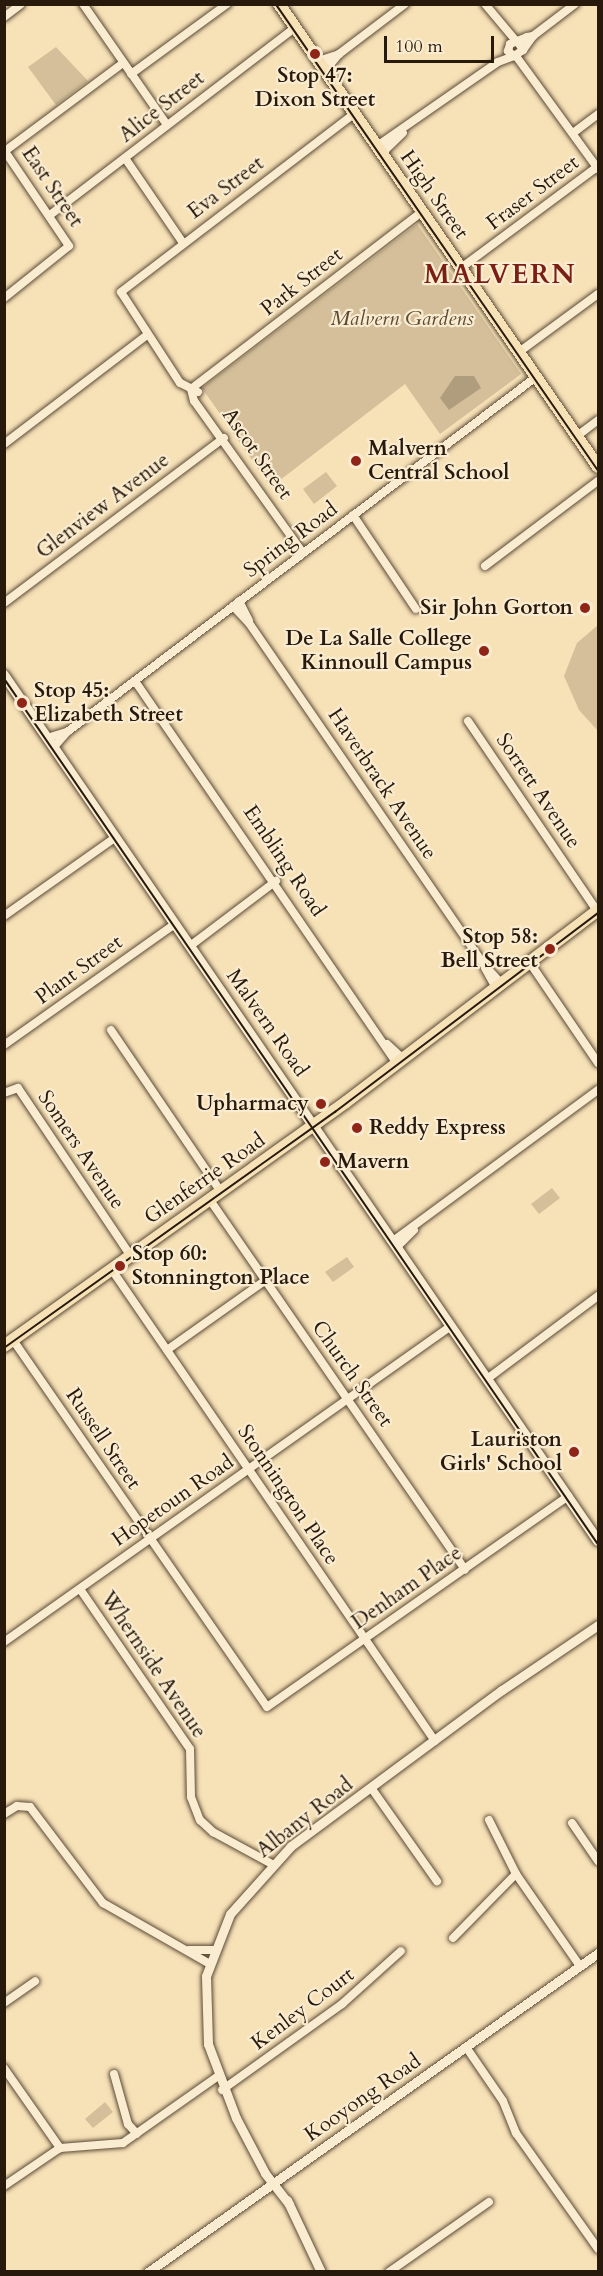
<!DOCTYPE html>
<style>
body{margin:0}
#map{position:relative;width:603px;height:2276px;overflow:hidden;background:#f7e1b7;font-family:Cardo,serif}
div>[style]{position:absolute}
.green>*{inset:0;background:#d4bf9a}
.water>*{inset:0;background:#b09d7d}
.roads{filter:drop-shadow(0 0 2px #5b4b37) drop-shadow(0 0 2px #5b4b37)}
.minor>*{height:8px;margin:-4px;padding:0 4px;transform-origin:4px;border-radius:4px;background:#faecd0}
.tertiary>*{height:9px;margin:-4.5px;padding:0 4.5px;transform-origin:4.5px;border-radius:4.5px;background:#faecd0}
.secondary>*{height:10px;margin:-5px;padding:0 5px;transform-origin:5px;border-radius:5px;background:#faecd0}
.primary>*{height:12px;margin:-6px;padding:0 6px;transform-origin:6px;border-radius:6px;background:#f7e1b7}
.tram>*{height:1.5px;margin:-0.75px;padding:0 0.75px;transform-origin:0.75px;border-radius:0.75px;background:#27190c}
.dots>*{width:16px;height:16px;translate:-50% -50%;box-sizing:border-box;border:3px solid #faecd0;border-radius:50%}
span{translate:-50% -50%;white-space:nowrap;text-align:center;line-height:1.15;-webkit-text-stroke:4.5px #faecd0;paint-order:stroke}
.poi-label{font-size:21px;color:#27190c;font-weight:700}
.left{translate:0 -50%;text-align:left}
.right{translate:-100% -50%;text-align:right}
.street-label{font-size:21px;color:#27190c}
.park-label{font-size:21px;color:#5b4b37;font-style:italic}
.district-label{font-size:27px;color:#7a1f14;font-weight:700;letter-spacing:1.5px}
.frame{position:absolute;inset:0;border:6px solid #27190c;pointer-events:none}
.scale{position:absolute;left:384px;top:36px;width:110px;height:27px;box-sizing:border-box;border:3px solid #27190c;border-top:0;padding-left:8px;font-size:18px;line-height:21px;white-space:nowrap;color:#27190c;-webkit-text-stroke:4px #faecd0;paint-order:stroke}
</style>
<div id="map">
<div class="green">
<i style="clip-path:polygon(56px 47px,88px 81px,56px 105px,28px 67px)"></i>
<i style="clip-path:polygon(417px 224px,521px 374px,440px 434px,405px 384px,271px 487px,202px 388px)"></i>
<i style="clip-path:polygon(326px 472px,337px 486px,314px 504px,303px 489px)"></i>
<i style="clip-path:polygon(598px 625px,598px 731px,579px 710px,564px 676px,577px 643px)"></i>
<i style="clip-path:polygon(552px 1188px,560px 1198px,539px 1214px,531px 1204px)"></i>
<i style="clip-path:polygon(347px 1257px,354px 1267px,333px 1282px,325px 1272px)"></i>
<i style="clip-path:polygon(105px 2102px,113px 2112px,93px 2128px,85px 2119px)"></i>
</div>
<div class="water">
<i style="clip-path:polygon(455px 376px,474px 376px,481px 388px,449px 410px,440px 398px)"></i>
</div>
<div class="roads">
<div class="minor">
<i style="left:83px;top:4px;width:147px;rotate:55.2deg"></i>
<i style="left:485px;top:4px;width:48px;rotate:50deg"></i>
<i style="left:4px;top:17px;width:21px;rotate:-37deg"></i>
<i style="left:517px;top:41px;width:11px;rotate:56deg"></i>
<i style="left:523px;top:50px;width:11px;rotate:146deg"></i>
<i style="left:514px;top:56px;width:8px;rotate:-140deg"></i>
<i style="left:508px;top:51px;width:7px;rotate:-74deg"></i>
<i style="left:510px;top:44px;width:18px;rotate:-22deg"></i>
<i style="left:527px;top:37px;width:6px;rotate:-9deg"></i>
<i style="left:523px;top:50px;width:17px;rotate:-54deg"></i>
<i style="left:533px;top:36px;width:53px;rotate:-37.3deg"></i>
<i style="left:516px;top:56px;width:140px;rotate:54deg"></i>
<i style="left:318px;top:61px;width:22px;rotate:-18deg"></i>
<i style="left:325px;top:71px;width:22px;rotate:-51deg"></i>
<i style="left:339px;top:54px;width:83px;rotate:-37.1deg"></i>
<i style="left:131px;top:74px;width:119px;rotate:-36.1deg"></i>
<i style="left:573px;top:133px;width:31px;rotate:-37deg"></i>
<i style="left:377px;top:146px;width:147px;rotate:-34.8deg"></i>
<i style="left:498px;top:62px;width:17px;rotate:-21deg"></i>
<i style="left:4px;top:150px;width:116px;rotate:55.9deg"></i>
<i style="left:69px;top:246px;width:83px;rotate:141.3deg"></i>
<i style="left:5px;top:151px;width:147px;rotate:-36.7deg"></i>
<i style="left:382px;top:153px;width:29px;rotate:-44deg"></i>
<i style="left:125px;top:158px;width:103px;rotate:55.7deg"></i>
<i style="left:50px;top:215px;width:308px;rotate:-37.4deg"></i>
<i style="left:461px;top:268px;width:169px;rotate:-36.6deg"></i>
<i style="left:519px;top:352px;width:98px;rotate:-36.3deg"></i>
<i style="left:198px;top:392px;width:20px;rotate:-153deg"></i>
<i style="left:180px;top:383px;width:108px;rotate:-123deg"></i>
<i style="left:121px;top:292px;width:293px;rotate:-37.4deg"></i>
<i style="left:577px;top:436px;width:26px;rotate:-37deg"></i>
<i style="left:4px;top:444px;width:180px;rotate:-37.3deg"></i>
<i style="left:353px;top:515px;width:113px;rotate:56.2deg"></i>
<i style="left:303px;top:553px;width:187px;rotate:-125.6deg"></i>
<i style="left:194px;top:401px;width:12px;rotate:-104deg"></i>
<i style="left:191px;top:389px;width:291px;rotate:-37.5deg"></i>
<i style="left:485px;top:566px;width:141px;rotate:-37deg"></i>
<i style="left:239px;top:601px;width:22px;rotate:63deg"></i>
<i style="left:4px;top:603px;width:275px;rotate:-36.9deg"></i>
<i style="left:233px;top:606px;width:23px;rotate:47deg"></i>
<i style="left:249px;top:623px;width:416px;rotate:55.5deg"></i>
<i style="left:485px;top:966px;width:25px;rotate:47deg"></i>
<i style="left:135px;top:681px;width:463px;rotate:55.6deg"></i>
<i style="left:468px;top:721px;width:230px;rotate:55.8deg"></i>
<i style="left:47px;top:738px;width:21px;rotate:-17deg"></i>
<i style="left:54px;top:747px;width:20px;rotate:-49deg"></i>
<i style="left:67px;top:732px;width:588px;rotate:-37.12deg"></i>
<i style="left:4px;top:916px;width:137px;rotate:-35.2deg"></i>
<i style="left:190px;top:946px;width:108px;rotate:-37.1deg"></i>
<i style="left:530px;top:963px;width:121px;rotate:55.8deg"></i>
<i style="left:485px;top:968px;width:23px;rotate:61deg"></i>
<i style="left:111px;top:1030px;width:196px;rotate:55.8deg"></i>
<i style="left:387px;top:1044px;width:22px;rotate:43deg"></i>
<i style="left:4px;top:1045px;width:209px;rotate:-35.3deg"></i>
<i style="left:4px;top:1093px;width:15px;rotate:-20deg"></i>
<i style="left:18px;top:1088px;width:202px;rotate:56.1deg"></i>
<i style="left:210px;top:1200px;width:449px;rotate:55.4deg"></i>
<i style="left:393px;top:1241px;width:255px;rotate:-36.4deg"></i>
<i style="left:397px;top:1247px;width:24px;rotate:-45deg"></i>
<i style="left:112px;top:1270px;width:571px;rotate:55.56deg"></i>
<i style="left:13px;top:1340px;width:446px;rotate:55.3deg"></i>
<i style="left:267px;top:1707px;width:368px;rotate:-35deg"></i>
<i style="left:167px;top:1350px;width:121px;rotate:-35.3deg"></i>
<i style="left:487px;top:1379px;width:139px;rotate:-36.8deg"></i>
<i style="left:80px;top:1589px;width:194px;rotate:55.5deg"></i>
<i style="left:190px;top:1749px;width:48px;rotate:88.8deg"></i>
<i style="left:191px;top:1797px;width:25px;rotate:69deg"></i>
<i style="left:200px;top:1820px;width:18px;rotate:43deg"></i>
<i style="left:213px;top:1832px;width:67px;rotate:28.5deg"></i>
<i style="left:4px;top:1642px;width:547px;rotate:-35.26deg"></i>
<i style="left:372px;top:1789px;width:113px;rotate:54.8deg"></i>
<i style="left:4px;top:1814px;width:15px;rotate:-32deg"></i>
<i style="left:17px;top:1806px;width:13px;rotate:4deg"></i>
<i style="left:30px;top:1807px;width:121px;rotate:52.8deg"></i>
<i style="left:103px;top:1903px;width:123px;rotate:29.7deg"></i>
<i style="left:489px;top:1820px;width:60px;rotate:63.4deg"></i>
<i style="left:516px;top:1874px;width:112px;rotate:55.2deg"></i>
<i style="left:572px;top:1823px;width:46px;rotate:55.6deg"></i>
<i style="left:453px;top:1938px;width:90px;rotate:-45.5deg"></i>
<i style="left:189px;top:1950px;width:25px"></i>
<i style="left:4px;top:2003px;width:38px;rotate:-35deg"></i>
<i style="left:466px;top:2047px;width:65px;rotate:55.6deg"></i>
<i style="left:503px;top:2101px;width:35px;rotate:68deg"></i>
<i style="left:516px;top:2133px;width:142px;rotate:54.7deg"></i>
<i style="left:4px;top:2068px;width:98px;rotate:55deg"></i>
<i style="left:114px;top:2074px;width:52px;rotate:74.4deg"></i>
<i style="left:128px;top:2124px;width:13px;rotate:48deg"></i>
<i style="left:222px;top:2090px;width:148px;rotate:-35.6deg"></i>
<i style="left:342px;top:2004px;width:79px;rotate:-41.9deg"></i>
<i style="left:4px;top:2186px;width:68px;rotate:-34.2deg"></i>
<i style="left:60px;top:2148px;width:63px;rotate:-4.5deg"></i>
<i style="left:123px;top:2143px;width:115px;rotate:-35.1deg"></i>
<i style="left:389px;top:2272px;width:122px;rotate:-35deg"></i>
</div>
<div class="tertiary">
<i style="left:287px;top:2200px;width:80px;rotate:64.7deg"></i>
<i style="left:289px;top:2204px;width:39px;rotate:-128deg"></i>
<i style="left:265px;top:2173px;width:62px;rotate:-117.8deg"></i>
<i style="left:236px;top:2118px;width:79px;rotate:-110.7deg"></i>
<i style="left:208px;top:2044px;width:68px;rotate:-91.7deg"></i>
<i style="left:206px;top:1976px;width:66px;rotate:-68.8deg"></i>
<i style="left:230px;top:1914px;width:91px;rotate:-48.1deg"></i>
<i style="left:291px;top:1846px;width:262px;rotate:-36.5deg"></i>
<i style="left:502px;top:1690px;width:116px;rotate:-34.1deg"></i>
<i style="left:148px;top:2272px;width:552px;rotate:-35.33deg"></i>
</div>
<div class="secondary">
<i style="left:4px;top:675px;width:1050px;rotate:55.55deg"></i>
</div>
<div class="primary">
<i style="left:279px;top:4px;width:562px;rotate:55.43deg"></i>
<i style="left:4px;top:1346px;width:420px;rotate:-35.5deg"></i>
<i style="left:346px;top:1102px;width:317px;rotate:-37.3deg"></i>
</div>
</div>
<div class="tram">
<i style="left:276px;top:4px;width:566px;rotate:55.36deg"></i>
<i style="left:4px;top:678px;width:1050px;rotate:55.55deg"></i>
<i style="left:4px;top:1348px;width:407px;rotate:-35.5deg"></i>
<i style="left:335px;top:1112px;width:330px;rotate:-37.1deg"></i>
</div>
<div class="dots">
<i style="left:315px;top:54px;background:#8f2418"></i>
<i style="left:356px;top:461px;background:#8f2418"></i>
<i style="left:585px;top:608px;background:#8f2418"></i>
<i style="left:484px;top:651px;background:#8f2418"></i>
<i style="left:22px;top:703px;background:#8f2418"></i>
<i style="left:550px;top:949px;background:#8f2418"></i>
<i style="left:321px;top:1104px;background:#8f2418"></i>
<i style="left:357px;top:1128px;background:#8f2418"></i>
<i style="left:325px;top:1162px;background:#8f2418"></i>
<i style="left:120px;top:1266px;background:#8f2418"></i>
<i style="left:574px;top:1452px;background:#8f2418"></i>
</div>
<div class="poi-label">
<span style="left:315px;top:88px">Stop 47:<br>Dixon Street</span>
<span class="left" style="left:368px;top:461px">Malvern<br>Central School</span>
<span class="right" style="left:573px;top:608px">Sir John Gorton</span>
<span class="right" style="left:472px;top:651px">De La Salle College<br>Kinnoull Campus</span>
<span class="left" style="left:34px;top:703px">Stop 45:<br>Elizabeth Street</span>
<span class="right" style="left:538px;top:949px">Stop 58:<br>Bell Street</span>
<span class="right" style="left:309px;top:1104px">Upharmacy</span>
<span class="left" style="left:369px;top:1128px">Reddy Express</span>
<span class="left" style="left:337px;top:1162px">Mavern</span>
<span class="left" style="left:132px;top:1266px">Stop 60:<br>Stonnington Place</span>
<span class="right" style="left:562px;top:1452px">Lauriston<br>Girls' School</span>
</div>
<div class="street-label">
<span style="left:162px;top:107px;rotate:-38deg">Alice Street</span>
<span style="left:52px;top:187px;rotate:56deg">East Street</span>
<span style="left:226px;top:188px;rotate:-37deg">Eva Street</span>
<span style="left:533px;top:193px;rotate:-37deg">Fraser Street</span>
<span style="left:434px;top:195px;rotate:55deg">High Street</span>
<span style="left:302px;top:282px;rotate:-38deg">Park Street</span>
<span style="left:257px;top:454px;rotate:55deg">Ascot Street</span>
<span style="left:103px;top:506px;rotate:-37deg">Glenview Avenue</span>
<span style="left:291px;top:540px;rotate:-37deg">Spring Road</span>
<span style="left:382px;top:784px;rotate:56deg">Haverbrack Avenue</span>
<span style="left:538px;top:791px;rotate:56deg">Sorrett Avenue</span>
<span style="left:284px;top:861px;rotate:56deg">Embling Road</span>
<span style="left:79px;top:970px;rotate:-36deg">Plant Street</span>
<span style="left:267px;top:1023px;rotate:55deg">Malvern Road</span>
<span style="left:81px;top:1150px;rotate:56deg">Somers Avenue</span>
<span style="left:205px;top:1179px;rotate:-35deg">Glenferrie Road</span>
<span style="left:352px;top:1374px;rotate:55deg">Church Street</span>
<span style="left:103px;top:1439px;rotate:56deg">Russell Street</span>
<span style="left:288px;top:1495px;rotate:56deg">Stonnington Place</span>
<span style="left:173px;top:1501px;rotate:-35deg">Hopetoun Road</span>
<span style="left:407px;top:1588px;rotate:-35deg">Denham Place</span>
<span style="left:153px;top:1665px;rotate:56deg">Whernside Avenue</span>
<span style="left:305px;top:1818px;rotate:-38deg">Albany Road</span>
<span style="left:303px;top:2009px;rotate:-37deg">Kenley Court</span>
<span style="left:363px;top:2098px;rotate:-35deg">Kooyong Road</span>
</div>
<div class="park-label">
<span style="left:402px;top:319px">Malvern Gardens</span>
</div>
<div class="district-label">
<span style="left:500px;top:275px">MALVERN</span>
</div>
<div class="frame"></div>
<div class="scale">100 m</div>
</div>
